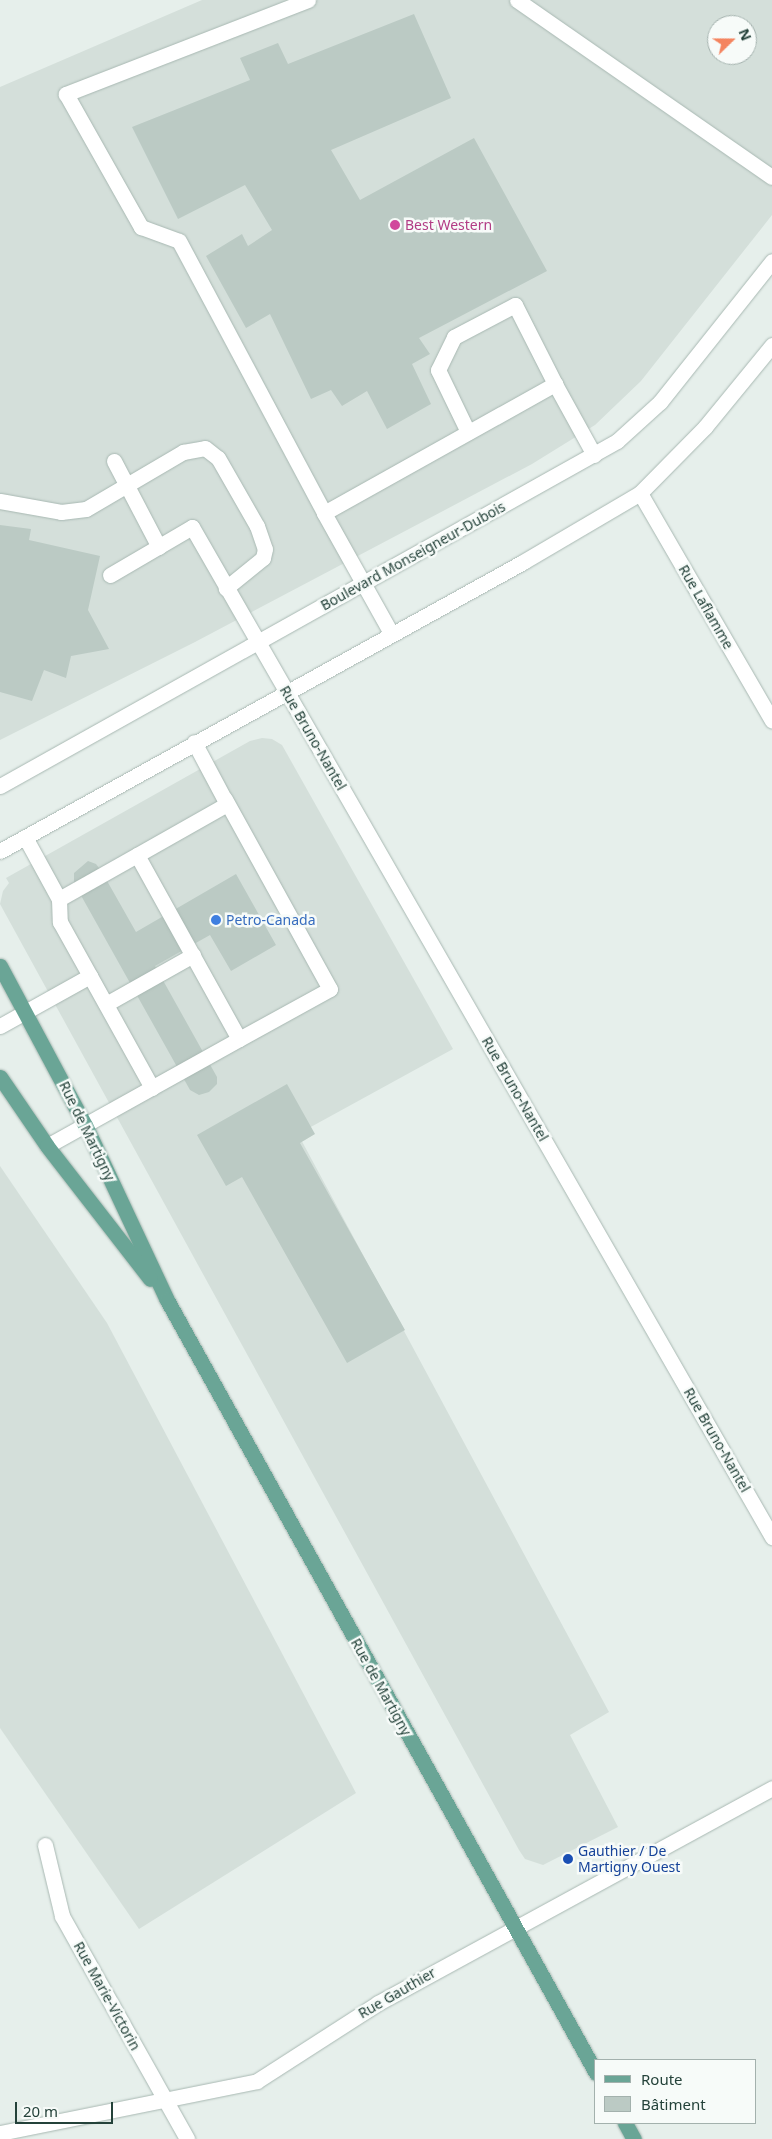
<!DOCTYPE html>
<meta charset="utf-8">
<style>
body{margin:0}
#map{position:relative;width:772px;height:2139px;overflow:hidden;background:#e6efeb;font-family:"Noto Sans",sans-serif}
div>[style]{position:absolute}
.built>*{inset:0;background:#d4dfda}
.building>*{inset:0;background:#bbcac4}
.roads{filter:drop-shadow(0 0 1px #a8b8b2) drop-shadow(0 0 1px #a8b8b2)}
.minor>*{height:15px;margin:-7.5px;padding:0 7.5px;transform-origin:7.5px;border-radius:7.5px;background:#fff}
.major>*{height:15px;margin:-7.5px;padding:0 7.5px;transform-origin:7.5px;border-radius:7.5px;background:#6aa596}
.dots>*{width:14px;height:14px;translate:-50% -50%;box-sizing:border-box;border:2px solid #f7fbf9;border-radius:50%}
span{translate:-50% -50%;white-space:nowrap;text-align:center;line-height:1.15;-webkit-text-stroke:5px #f7fbf9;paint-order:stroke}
.hotel-label{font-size:14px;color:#b23c85}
.left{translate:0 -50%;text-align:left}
.street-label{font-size:14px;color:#24423a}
.shop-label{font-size:14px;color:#366cbe}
.transit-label{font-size:14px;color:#164399}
.legend{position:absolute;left:594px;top:2059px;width:162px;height:65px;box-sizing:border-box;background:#f7fbf9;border:1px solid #a3b1ad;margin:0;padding:6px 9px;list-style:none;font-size:15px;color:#24423a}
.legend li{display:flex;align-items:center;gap:10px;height:25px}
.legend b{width:25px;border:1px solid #a3b1ad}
.north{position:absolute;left:707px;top:15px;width:50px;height:50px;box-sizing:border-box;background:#f7fbf9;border:1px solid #a3b1ad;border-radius:50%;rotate:68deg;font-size:14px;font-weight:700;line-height:20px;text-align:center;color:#24423a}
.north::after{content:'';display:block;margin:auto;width:18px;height:22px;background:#f4845f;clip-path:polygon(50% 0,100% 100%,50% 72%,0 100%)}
.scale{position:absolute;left:15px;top:2102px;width:98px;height:22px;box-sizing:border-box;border:2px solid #24423a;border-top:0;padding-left:6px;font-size:15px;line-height:18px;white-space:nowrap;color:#24423a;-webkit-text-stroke:4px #f7fbf9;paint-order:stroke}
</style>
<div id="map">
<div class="built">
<i style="clip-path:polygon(evenodd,202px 0,772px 0,772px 215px,641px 381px,595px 425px,532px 464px,195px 642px,0 740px,0 87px,202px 0,717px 25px,747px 25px,747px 55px,717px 55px,717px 25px)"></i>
<i style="clip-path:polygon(262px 738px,272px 739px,282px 745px,453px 1049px,298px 1134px,609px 1712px,570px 1735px,618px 1827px,543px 1865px,525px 1859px,519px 1850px,0 904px,3px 891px,9px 883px,6px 878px,250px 741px)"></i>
<i style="clip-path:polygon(0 1166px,107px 1323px,356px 1793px,139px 1929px,0 1728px)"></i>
</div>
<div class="building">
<i style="clip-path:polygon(414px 14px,451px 98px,331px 150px,360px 200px,474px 138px,547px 271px,419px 338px,430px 354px,412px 364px,431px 404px,387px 429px,367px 391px,342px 406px,331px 390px,311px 399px,270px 314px,246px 328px,206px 256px,242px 234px,248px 246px,272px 230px,245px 185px,178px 219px,132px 127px,250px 80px,240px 58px,278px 43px,288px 64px)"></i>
<i style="clip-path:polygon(0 525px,31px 529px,29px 540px,100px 556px,88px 610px,109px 649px,71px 656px,66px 678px,44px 670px,32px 701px,0 692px)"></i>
<i style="clip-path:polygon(88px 861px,96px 864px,102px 872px,136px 932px,236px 874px,276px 945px,231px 971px,210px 935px,155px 966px,217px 1077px,217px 1084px,209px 1092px,199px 1095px,190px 1090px,74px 883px,74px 873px)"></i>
<i style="clip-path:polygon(287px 1084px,315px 1134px,300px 1143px,405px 1330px,347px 1363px,242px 1177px,226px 1186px,197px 1135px)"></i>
</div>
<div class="roads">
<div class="minor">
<i style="left:308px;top:0;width:260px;rotate:158.8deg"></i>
<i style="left:66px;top:94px;width:153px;rotate:60.6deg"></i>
<i style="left:141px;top:227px;width:40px;rotate:20.2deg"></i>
<i style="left:179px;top:241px;width:308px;rotate:61.9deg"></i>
<i style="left:517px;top:0;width:310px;rotate:34.8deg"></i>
<i style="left:468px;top:432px;width:69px;rotate:-115.8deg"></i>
<i style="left:438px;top:370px;width:37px;rotate:-64deg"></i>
<i style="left:454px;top:337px;width:69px;rotate:-27.7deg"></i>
<i style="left:515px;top:305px;width:89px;rotate:63.1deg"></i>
<i style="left:114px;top:461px;width:97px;rotate:62.4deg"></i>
<i style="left:640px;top:493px;width:263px;rotate:59.9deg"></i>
<i style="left:0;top:501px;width:62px;rotate:10.2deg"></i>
<i style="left:61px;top:512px;width:25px;rotate:-7deg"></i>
<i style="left:86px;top:509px;width:113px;rotate:-30.4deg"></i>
<i style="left:183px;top:452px;width:22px;rotate:-10deg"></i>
<i style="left:205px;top:448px;width:16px;rotate:38deg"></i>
<i style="left:218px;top:458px;width:78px;rotate:60.2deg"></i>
<i style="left:257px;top:526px;width:24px;rotate:71deg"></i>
<i style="left:265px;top:549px;width:9px;rotate:103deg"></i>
<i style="left:263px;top:558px;width:48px;rotate:141deg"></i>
<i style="left:110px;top:575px;width:95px;rotate:-30.3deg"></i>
<i style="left:192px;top:527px;width:1165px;rotate:60.13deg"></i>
<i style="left:391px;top:633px;width:137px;rotate:-119.2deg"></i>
<i style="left:324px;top:513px;width:265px;rotate:-29.2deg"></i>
<i style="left:555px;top:384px;width:81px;rotate:61.2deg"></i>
<i style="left:0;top:786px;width:707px;rotate:-29.21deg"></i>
<i style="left:617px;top:441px;width:58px;rotate:-42.2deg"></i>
<i style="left:660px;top:402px;width:180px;rotate:-51.5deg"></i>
<i style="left:225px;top:799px;width:217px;rotate:61.1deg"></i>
<i style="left:330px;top:989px;width:104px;rotate:151.2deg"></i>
<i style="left:25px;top:837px;width:71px;rotate:61.3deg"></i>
<i style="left:59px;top:899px;width:90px;rotate:-29.4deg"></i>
<i style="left:0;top:851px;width:598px;rotate:-28.92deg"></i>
<i style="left:523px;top:562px;width:136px;rotate:-30.5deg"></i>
<i style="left:640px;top:493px;width:93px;rotate:-45.4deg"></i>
<i style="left:705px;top:427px;width:106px;rotate:-50.7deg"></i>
<i style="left:59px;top:899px;width:23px;rotate:88deg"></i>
<i style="left:60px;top:922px;width:62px;rotate:60.9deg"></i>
<i style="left:106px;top:1004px;width:100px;rotate:-29.4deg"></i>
<i style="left:0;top:1026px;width:103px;rotate:-29.1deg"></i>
<i style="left:90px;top:976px;width:128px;rotate:61deg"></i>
<i style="left:47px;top:1146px;width:220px;rotate:-29.1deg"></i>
<i style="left:239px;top:1039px;width:210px;rotate:-119deg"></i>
<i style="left:137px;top:855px;width:103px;rotate:-29.5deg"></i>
<i style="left:227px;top:804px;width:70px;rotate:-118deg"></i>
<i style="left:45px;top:1845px;width:73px;rotate:76.5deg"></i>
<i style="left:62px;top:1916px;width:256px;rotate:60.7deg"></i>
<i style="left:0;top:2133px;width:262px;rotate:-11.4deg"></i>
<i style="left:257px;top:2081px;width:144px;rotate:-32.8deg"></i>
<i style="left:378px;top:2003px;width:449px;rotate:-28.6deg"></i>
</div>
<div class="major">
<i style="left:0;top:966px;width:180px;rotate:61.9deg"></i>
<i style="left:85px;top:1125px;width:193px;rotate:64.9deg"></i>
<i style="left:167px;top:1300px;width:884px;rotate:60.97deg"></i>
<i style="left:0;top:1077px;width:83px;rotate:55.7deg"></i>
<i style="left:47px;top:1146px;width:168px;rotate:52.2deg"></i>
<i style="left:625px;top:2123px;width:18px;rotate:61deg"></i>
</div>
</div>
<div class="dots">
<i style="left:395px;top:225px;background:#d1479c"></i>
<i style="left:216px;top:920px;background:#3f7fe0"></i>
<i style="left:568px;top:1859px;background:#1a4fb4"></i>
</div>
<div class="hotel-label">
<span class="left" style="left:405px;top:225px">Best Western</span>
</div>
<div class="street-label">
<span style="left:413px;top:556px;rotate:-29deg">Boulevard Monseigneur-Dubois</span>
<span style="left:706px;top:607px;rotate:60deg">Rue Laflamme</span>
<span style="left:313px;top:738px;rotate:60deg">Rue Bruno-Nantel</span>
<span style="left:515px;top:1089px;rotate:60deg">Rue Bruno-Nantel</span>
<span style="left:87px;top:1131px;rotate:64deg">Rue de Martigny</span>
<span style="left:717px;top:1440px;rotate:60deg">Rue Bruno-Nantel</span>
<span style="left:381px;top:1687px;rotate:61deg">Rue de Martigny</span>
<span style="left:397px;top:1993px;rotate:-30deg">Rue Gauthier</span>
<span style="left:107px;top:1996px;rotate:61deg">Rue Marie-Victorin</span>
</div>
<div class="shop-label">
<span class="left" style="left:226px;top:920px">Petro-Canada</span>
</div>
<div class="transit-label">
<span class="left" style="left:578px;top:1859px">Gauthier / De<br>Martigny Ouest</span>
</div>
<ul class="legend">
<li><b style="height:6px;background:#6aa596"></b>Route</li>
<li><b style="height:14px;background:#bbcac4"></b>Bâtiment</li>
</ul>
<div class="north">N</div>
<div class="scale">20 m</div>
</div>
